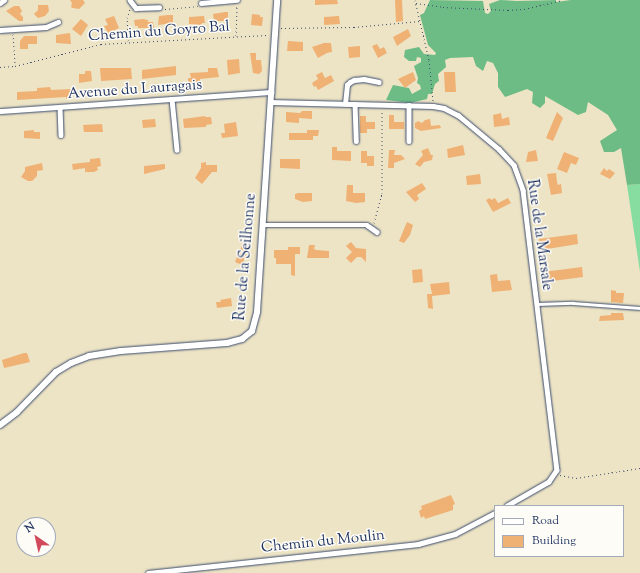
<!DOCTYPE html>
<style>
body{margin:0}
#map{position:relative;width:640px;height:573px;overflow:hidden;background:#ede4c5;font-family:"Sorts Mill Goudy",serif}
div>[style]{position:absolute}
.green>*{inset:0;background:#87dda0}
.forest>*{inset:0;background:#6dbc86}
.building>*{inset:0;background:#efb174}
.path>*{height:1px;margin-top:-0.5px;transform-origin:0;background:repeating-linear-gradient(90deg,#3a4a6d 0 1px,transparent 0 4px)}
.roads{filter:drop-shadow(0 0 1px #3a4a6d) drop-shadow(0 0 1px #3a4a6d)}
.lane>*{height:2.5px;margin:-1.25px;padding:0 1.25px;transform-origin:1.25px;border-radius:1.25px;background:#fff}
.street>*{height:4.5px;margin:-2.25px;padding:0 2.25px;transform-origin:2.25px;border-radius:2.25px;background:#fff}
.secondary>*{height:6px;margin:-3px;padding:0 3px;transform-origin:3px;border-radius:3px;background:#fff}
span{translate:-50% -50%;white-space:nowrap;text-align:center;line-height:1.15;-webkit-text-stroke:3px #fdfcf7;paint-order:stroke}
.street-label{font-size:15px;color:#1b2f5e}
.legend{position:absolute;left:494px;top:505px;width:130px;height:52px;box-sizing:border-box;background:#fdfcf7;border:1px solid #a3aaba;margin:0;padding:5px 7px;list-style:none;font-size:12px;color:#1b2f5e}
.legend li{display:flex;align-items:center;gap:8px;height:20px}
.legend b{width:20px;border:1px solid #a3aaba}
.north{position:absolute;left:16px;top:517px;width:40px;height:40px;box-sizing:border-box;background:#fdfcf7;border:1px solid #a3aaba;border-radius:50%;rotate:326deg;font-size:11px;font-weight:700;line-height:16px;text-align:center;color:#1b2f5e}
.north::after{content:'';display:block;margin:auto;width:14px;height:18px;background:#d1495b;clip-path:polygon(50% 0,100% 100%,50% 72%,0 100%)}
</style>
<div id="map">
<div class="green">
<i style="clip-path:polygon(640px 184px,640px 272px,627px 185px)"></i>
</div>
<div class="forest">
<i style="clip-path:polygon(430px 0,483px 1px,485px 13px,488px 14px,491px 11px,489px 4px,500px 0,517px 1px,556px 0,556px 2px,571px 0,640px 0,640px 184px,627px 185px,621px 148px,614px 152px,604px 152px,600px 141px,617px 130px,608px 115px,588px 102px,586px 112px,578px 115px,545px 96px,545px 103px,540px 108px,532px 103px,533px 92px,527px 89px,505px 97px,498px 87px,498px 73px,493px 63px,487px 61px,483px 71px,476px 66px,473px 57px,450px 58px,445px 60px,446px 67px,438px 74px,439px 81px,435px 84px,432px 94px,428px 94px,427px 99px,410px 103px,386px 100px,393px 85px,409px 88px,412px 94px,421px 89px,420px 85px,417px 83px,418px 78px,414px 66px,421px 62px,421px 58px,417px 57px,416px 61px,409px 61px,404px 57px,405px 50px,419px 47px,424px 54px,435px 55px,436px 53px,428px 45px,420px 15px,424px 13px)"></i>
</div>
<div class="building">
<i style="clip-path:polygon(70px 0,83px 0,85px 3px,79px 9px,73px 8px,71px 7px,72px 3px)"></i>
<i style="clip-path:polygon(315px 0,337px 0,338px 4px,315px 5px)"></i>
<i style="clip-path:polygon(395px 0,402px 0,403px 21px,396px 22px)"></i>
<i style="clip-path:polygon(38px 5px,48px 5px,49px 11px,45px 16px,38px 18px,34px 14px,38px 10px)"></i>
<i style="clip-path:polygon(14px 6px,19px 6px,22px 11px,20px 14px,23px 17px,23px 21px,19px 21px,6px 11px)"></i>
<i style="clip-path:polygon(225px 12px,228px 12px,228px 21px,214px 21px,213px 14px)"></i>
<i style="clip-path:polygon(252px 14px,260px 15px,260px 17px,263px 17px,262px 26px,251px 25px)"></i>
<i style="clip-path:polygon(168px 15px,173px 15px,173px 23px,158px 25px,159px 16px)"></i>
<i style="clip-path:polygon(114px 16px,119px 28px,108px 33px,104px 26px,108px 25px,105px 19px)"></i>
<i style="clip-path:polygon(204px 16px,205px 23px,202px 23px,202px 25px,189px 24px,189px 17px)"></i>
<i style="clip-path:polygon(339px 16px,340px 24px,324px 25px,324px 17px)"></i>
<i style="clip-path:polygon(81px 19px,88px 25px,81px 36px,72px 29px)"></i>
<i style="clip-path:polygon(143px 19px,148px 20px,148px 22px,153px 22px,154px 28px,138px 28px,138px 26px,135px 26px,134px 20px)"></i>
<i style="clip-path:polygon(408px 29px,411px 36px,397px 46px,393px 37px)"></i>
<i style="clip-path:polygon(70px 33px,71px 44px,56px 43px,56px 35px)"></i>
<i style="clip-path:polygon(24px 36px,37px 36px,37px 44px,28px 44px,28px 49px,20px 49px,20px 41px)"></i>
<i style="clip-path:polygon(288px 41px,303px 42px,303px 51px,287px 51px)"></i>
<i style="clip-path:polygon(324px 43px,331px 43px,332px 52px,327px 53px,318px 58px,312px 47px)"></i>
<i style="clip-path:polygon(377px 44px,380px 49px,384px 47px,387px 53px,378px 58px,372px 46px)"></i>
<i style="clip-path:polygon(360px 46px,360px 57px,349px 58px,348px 47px)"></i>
<i style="clip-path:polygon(250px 53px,256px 53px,256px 60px,261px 60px,262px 71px,259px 74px,253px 73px)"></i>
<i style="clip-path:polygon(239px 59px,240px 73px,228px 75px,227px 60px)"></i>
<i style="clip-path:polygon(176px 66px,176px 75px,142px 79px,142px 70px)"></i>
<i style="clip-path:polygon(100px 68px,131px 68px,132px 79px,101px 81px)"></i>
<i style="clip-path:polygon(208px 68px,217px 68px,219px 77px,200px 79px,200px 82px,188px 84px,188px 78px,191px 78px,190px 73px,208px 72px)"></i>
<i style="clip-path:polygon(85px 71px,91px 71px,92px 81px,79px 83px,79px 74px,85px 74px)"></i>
<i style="clip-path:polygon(322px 72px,325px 78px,331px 75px,334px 81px,318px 90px,316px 86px,314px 87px,312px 83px,318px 79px,316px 75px)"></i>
<i style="clip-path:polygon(413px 72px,416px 80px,405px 88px,398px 79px)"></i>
<i style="clip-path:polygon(444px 72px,455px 72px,456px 92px,445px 92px)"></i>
<i style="clip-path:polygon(50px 87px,51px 90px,72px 89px,72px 99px,66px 99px,66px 97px,17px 100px,17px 92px,37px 91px,37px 88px)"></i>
<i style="clip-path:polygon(302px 111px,312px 111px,312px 119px,299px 118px,299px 123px,286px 122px,286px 112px,300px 113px)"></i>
<i style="clip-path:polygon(557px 112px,563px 118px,553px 141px,546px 138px)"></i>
<i style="clip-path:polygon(501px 113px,502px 119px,509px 117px,510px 125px,494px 127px,493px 115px)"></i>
<i style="clip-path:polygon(389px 115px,394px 115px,394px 122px,404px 122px,404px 129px,389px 129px)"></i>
<i style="clip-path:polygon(205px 116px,205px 117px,211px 117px,212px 124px,206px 125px,206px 127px,184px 128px,183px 119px)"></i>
<i style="clip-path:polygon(360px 116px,366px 116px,366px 122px,375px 122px,375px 129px,367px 129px,367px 133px,360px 133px)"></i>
<i style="clip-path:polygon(155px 119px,156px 127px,143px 128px,142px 120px)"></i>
<i style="clip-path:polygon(430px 119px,431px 126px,440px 125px,441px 128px,421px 131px,415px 128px,415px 123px,418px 121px,422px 123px,425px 120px)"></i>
<i style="clip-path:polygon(236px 122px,238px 136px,222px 138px,221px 133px,225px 133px,224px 124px)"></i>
<i style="clip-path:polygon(102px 124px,103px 132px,84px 132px,83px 125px)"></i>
<i style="clip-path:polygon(34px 130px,34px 132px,40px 132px,40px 139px,24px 138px,24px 131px)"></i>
<i style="clip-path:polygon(307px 130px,319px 130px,318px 136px,313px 136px,313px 140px,289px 140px,289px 133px,307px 133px)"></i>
<i style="clip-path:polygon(463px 145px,465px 155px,448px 158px,447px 149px)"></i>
<i style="clip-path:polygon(332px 147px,337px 147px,337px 151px,351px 151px,351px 161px,332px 160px)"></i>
<i style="clip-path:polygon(428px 148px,431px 155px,433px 155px,432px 160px,424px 162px,420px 167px,415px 164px,423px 155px,421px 151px)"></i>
<i style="clip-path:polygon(389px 150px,395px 150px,394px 155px,401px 155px,405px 159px,394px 163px,394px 168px,388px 168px)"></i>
<i style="clip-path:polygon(536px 150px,538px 161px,526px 162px,528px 152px)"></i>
<i style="clip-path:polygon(361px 151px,367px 151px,367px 156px,374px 156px,374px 166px,367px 166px,367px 163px,361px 163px)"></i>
<i style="clip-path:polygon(564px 152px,579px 158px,576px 165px,571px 163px,567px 173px,557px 169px)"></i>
<i style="clip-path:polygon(100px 158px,101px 166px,97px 167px,98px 170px,94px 172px,85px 172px,85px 168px,73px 170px,72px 164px,90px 162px,90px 159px)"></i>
<i style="clip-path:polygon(280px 159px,300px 159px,300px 169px,280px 168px)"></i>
<i style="clip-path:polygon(206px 162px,206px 165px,217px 165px,217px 172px,212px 172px,202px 184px,195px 178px,201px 168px,201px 163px)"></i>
<i style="clip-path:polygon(42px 163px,43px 170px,37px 171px,37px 176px,32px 181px,28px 181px,21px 177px,25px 171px,25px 167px)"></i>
<i style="clip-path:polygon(165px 164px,165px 169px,144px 174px,144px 166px)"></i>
<i style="clip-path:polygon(604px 168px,607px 171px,609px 169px,615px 173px,610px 179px,600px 174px)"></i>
<i style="clip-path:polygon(556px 173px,557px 182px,558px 185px,561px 184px,562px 193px,551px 195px,547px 174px)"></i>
<i style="clip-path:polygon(480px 174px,481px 184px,467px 185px,466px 176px)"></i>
<i style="clip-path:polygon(422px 183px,426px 189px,417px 195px,419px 199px,415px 202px,406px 192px)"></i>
<i style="clip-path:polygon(347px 185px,353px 185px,353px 193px,365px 193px,365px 202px,356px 203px,346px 201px)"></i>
<i style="clip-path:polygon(298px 193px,312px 193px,312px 201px,303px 202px,295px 199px,295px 194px)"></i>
<i style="clip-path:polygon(490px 198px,491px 200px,495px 198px,498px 203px,508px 198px,511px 203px,493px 212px,486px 200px)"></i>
<i style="clip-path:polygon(407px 222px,413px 225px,410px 235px,404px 243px,399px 241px)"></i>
<i style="clip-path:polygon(577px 234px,578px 244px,541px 250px,539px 239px)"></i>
<i style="clip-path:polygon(351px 242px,356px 248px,366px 249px,366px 262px,361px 257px,357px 257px,351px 263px,346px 258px,352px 252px,346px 246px)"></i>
<i style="clip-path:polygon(243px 243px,250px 245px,242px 265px,235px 262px)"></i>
<i style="clip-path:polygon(309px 245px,315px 245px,314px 249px,316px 250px,329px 251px,329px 258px,307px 258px)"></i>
<i style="clip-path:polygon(288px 247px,300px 247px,300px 254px,295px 254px,295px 276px,291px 275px,291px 264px,276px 264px,276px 258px,274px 258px,274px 250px,288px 250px)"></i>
<i style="clip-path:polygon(582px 267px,583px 277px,545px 282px,543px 272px)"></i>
<i style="clip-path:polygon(422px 269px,423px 282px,413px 283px,412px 270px)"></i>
<i style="clip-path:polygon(497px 274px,498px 281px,510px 280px,512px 290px,492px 292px,490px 275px)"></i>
<i style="clip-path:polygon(449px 282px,450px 294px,432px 296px,433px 309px,428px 308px,427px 294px,432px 294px,430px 284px)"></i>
<i style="clip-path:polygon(611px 290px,616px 291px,616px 293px,624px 293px,623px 303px,611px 302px)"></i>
<i style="clip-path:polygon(231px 298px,232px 306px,217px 308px,216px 302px,221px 302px,220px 300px)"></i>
<i style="clip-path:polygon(611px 313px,623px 313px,624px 320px,599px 321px,600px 316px,611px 315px)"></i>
<i style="clip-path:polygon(24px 353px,27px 353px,30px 362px,4px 368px,2px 360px)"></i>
<i style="clip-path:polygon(451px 495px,455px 504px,453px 505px,453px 510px,425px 519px,424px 516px,421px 518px,419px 511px,422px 509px,421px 506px)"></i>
</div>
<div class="path">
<i style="left:415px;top:0;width:62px;rotate:76.9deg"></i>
<i style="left:429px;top:60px;width:41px;rotate:84.4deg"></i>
<i style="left:416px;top:3px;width:27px;rotate:8deg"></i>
<i style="left:443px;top:7px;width:65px;rotate:2.6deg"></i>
<i style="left:508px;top:10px;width:16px;rotate:-4deg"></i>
<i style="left:524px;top:9px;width:39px;rotate:-13deg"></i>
<i style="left:165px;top:9px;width:33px;rotate:-5deg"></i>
<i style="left:281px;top:28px;width:73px;rotate:-0.8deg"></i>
<i style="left:354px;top:27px;width:66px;rotate:-5.2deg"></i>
<i style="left:13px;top:34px;width:31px;rotate:86deg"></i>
<i style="left:236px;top:36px;width:31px;rotate:-88deg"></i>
<i style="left:128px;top:41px;width:23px;rotate:-92deg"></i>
<i style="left:127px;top:18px;width:9px;rotate:-72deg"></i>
<i style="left:0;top:67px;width:15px;rotate:-4deg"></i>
<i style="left:15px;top:66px;width:89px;rotate:-14.3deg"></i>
<i style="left:101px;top:44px;width:167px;rotate:-3.1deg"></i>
<i style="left:374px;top:223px;width:31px;rotate:-75deg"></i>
<i style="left:382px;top:193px;width:83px;rotate:-90deg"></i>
<i style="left:560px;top:475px;width:16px;rotate:11deg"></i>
<i style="left:576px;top:478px;width:65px;rotate:-8.9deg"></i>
</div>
<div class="roads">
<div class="lane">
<i style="left:537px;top:304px;width:36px;rotate:-2deg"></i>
<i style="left:573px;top:303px;width:67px;rotate:4.3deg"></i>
</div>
<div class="street">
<i style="left:130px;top:0;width:10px;rotate:53deg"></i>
<i style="left:136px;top:8px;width:23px;rotate:-2deg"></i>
<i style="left:0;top:3px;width:5px;rotate:-37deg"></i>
<i style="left:201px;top:3px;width:36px;rotate:-5deg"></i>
<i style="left:0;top:30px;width:46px;rotate:-3.7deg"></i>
<i style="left:46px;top:27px;width:13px;rotate:-23deg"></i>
<i style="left:172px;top:99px;width:51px;rotate:84.4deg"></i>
<i style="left:270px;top:102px;width:163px;rotate:1.4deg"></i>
<i style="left:433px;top:106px;width:11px;rotate:10deg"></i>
<i style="left:444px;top:108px;width:16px;rotate:27deg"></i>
<i style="left:458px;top:115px;width:53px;rotate:39.7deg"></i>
<i style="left:499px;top:149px;width:22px;rotate:47deg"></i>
<i style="left:514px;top:165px;width:27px;rotate:70deg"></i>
<i style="left:523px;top:190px;width:282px;rotate:83.1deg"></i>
<i style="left:557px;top:470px;width:14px;rotate:124deg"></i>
<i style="left:549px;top:482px;width:48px;rotate:150.3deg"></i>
<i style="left:345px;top:104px;width:19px;rotate:-84deg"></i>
<i style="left:347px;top:85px;width:4px;rotate:-45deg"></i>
<i style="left:350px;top:82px;width:4px;rotate:-27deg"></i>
<i style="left:354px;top:80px;width:10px;rotate:-6deg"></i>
<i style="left:364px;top:79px;width:15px;rotate:11deg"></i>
<i style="left:355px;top:104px;width:37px;rotate:88deg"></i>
<i style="left:409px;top:105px;width:36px;rotate:90deg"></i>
<i style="left:60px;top:107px;width:28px;rotate:88deg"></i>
<i style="left:0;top:111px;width:272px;rotate:-4deg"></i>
<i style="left:263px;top:225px;width:104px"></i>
<i style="left:367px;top:225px;width:12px;rotate:35deg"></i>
<i style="left:148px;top:573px;width:272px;rotate:-6.1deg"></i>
<i style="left:418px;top:544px;width:38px;rotate:-15deg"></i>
<i style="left:455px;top:534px;width:45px;rotate:-27.7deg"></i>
</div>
<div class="secondary">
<i style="left:0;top:425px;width:21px;rotate:-37deg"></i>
<i style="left:17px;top:412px;width:56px;rotate:-45.7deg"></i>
<i style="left:56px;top:372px;width:17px;rotate:-31deg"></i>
<i style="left:71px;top:363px;width:19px;rotate:-21deg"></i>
<i style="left:89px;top:356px;width:32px;rotate:-9deg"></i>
<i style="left:121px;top:351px;width:106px;rotate:-4.3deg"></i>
<i style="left:227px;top:343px;width:16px;rotate:-15deg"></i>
<i style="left:242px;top:339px;width:13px;rotate:-39deg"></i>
<i style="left:252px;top:331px;width:20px;rotate:-75deg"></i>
<i style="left:257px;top:312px;width:313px;rotate:-86.3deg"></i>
</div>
</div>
<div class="street-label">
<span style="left:159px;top:32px;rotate:-4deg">Chemin du Goyro Bal</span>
<span style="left:135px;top:90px;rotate:-4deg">Avenue du Lauragais</span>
<span style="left:539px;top:235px;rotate:82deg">Rue de la Marsale</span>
<span style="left:246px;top:257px;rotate:-85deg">Rue de la Seilhonne</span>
<span style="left:323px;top:542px;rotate:-6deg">Chemin du Moulin</span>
</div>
<ul class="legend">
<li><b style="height:5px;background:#fff"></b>Road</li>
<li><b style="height:11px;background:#efb174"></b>Building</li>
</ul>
<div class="north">N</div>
</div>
